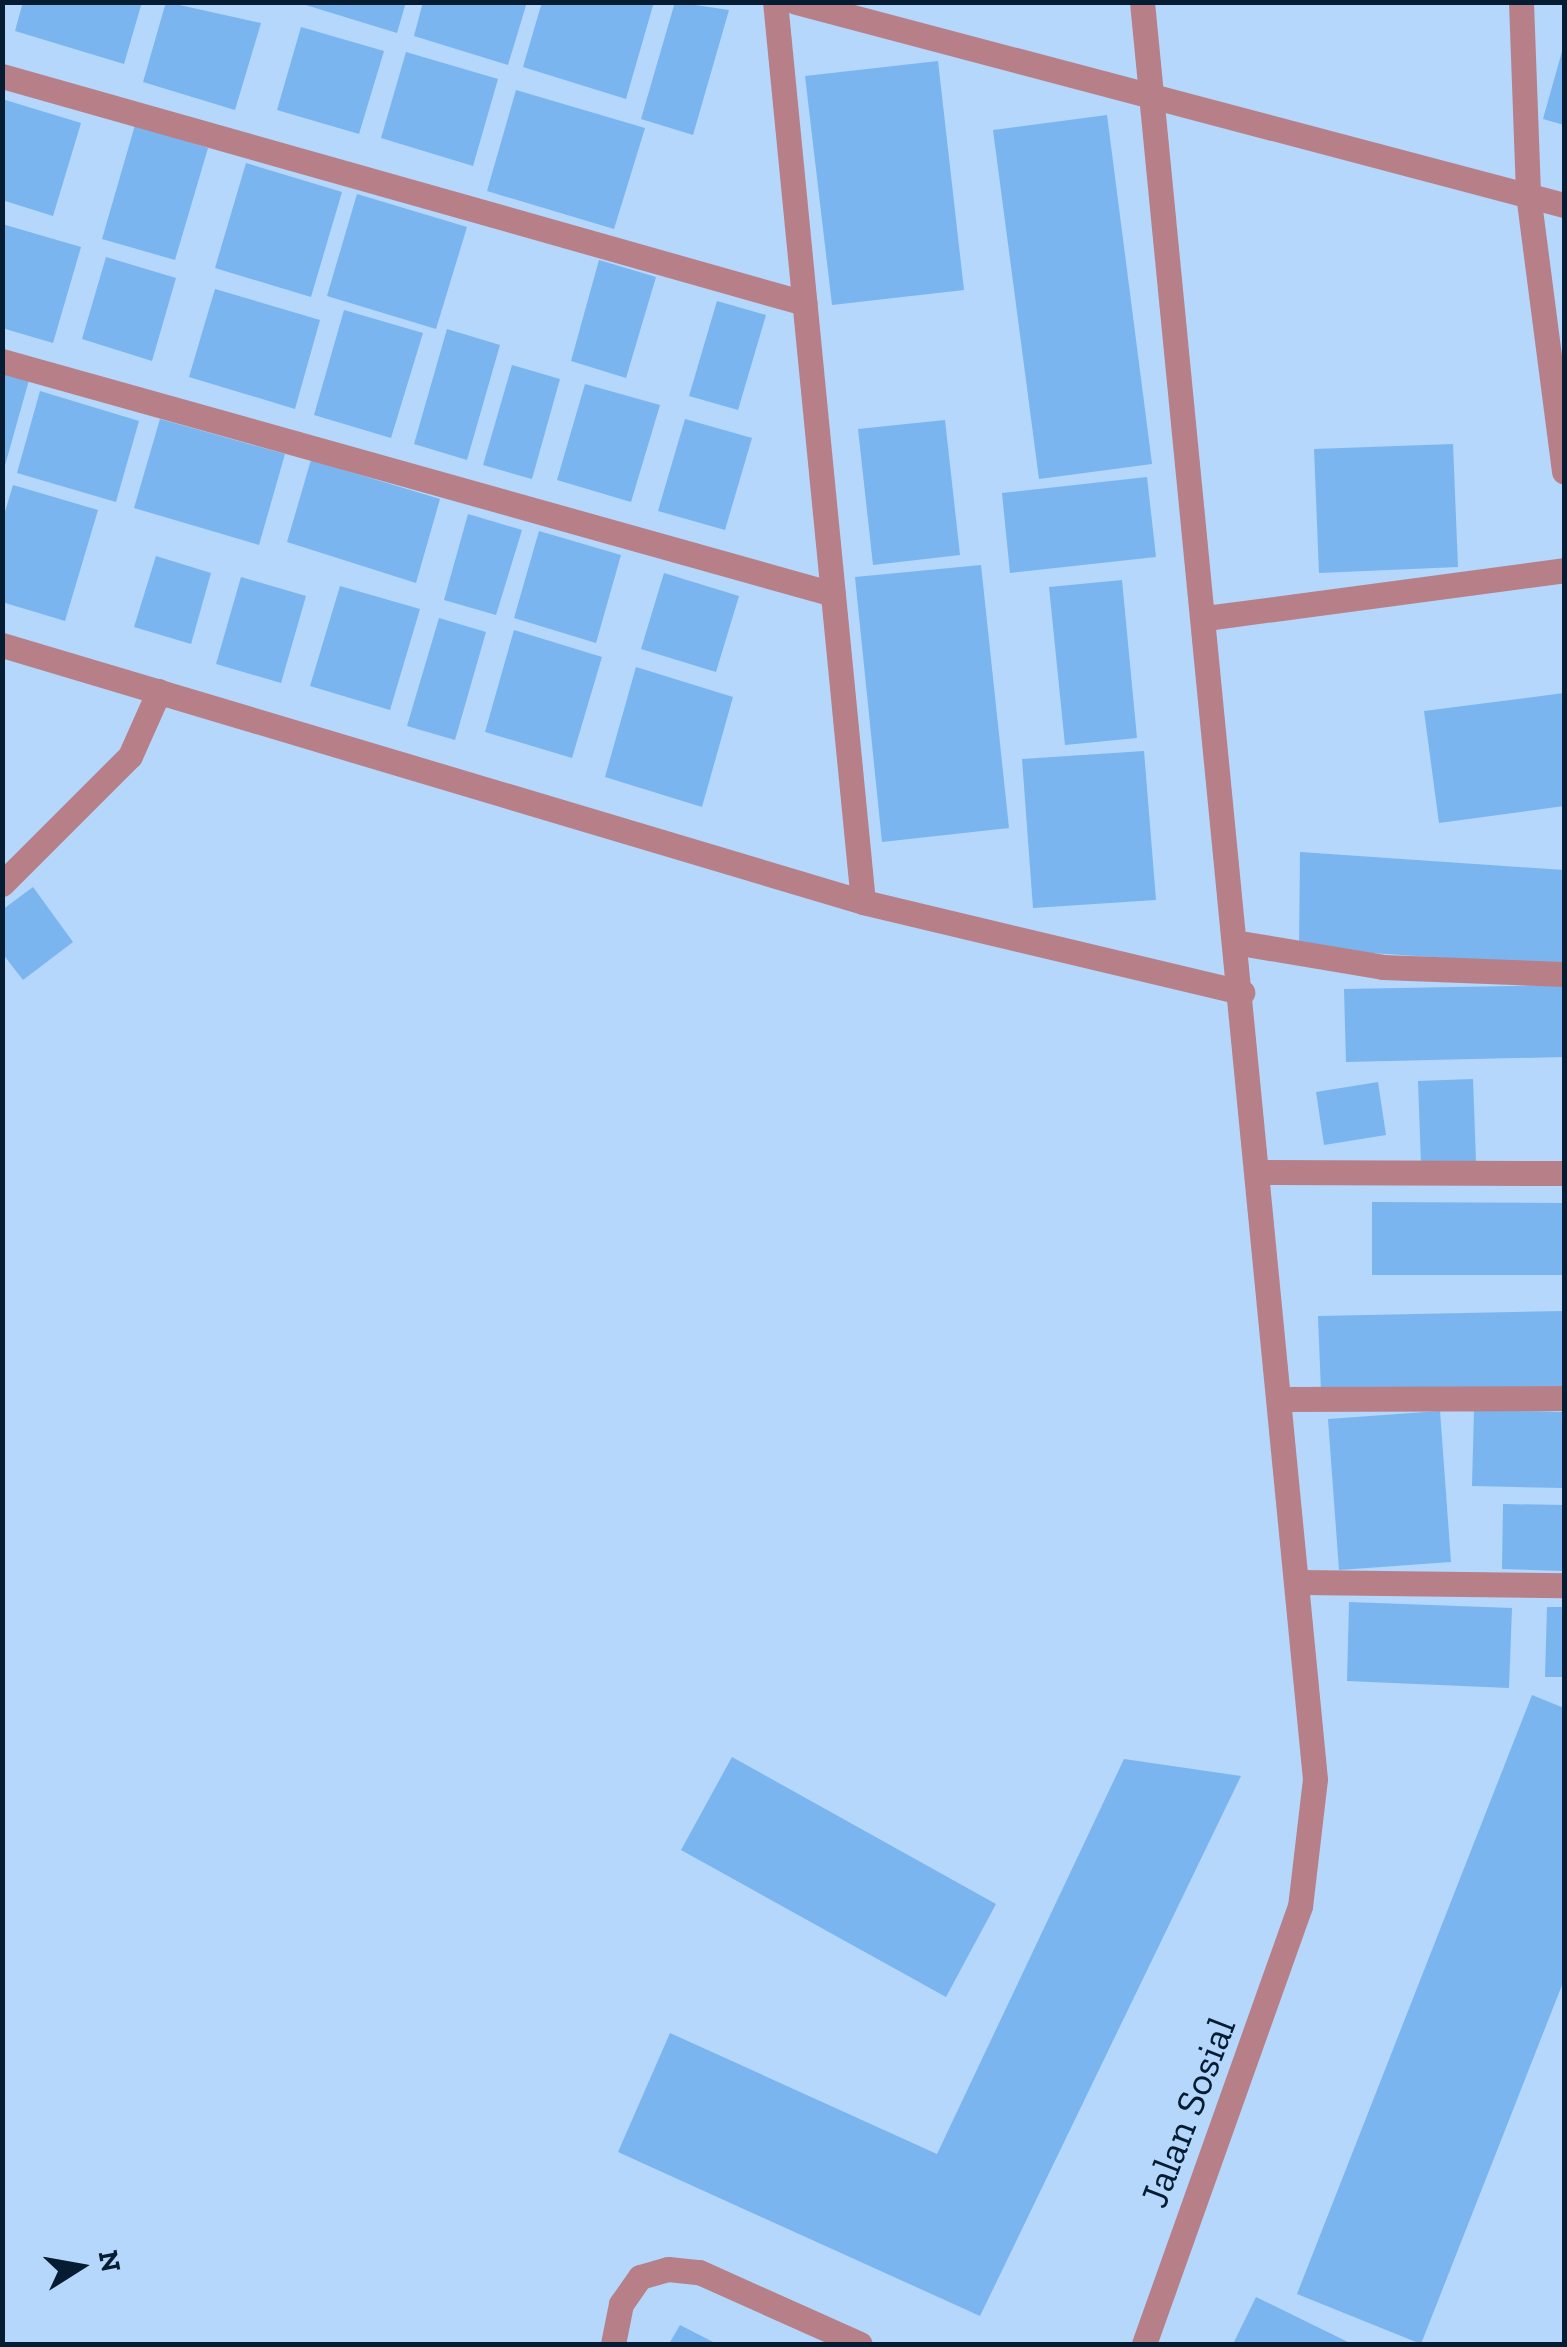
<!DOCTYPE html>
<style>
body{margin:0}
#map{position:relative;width:1567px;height:2347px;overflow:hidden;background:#b4d7fb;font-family:"Zilla Slab",serif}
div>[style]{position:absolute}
.building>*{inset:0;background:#7ab5ef}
.minor>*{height:25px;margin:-12.5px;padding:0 12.5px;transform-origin:12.5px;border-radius:12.5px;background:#b78089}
.tertiary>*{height:25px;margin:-12.5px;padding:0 12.5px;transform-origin:12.5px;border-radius:12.5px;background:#b78089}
span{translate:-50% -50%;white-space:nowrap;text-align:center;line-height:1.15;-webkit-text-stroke:8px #b4d7fb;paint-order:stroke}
.street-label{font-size:40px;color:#051c32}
.frame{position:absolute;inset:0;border:5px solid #051c32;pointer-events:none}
.north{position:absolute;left:30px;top:2217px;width:100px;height:100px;-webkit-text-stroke:8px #b4d7fb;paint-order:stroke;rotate:79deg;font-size:28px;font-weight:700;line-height:40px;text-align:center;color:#051c32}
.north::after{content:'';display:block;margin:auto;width:35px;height:45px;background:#051c32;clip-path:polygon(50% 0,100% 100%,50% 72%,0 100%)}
</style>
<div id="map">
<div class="building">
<i style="clip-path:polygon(23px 2px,142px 2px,124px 64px,15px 31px)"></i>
<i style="clip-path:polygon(166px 2px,261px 23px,235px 110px,143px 82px)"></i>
<i style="clip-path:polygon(296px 2px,406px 2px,397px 33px)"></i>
<i style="clip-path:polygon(423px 2px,527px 2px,508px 65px,414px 36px)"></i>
<i style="clip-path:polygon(542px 2px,654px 2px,626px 99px,523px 67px)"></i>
<i style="clip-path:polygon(675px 2px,729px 10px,693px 135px,641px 119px)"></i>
<i style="clip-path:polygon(301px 27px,384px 51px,359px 134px,277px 110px)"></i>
<i style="clip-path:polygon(1563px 48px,1564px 48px,1564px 125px,1543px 119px)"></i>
<i style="clip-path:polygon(406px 52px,498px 79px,473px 166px,381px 138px)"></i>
<i style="clip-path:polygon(938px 61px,964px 290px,832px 305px,805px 76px)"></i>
<i style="clip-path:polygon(516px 90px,645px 128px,614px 229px,487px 191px)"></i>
<i style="clip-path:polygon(2px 99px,81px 123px,53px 216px,2px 200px)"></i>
<i style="clip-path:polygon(1107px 115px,1152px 464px,1039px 479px,993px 130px)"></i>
<i style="clip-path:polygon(135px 125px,208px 148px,175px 260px,102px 239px)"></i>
<i style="clip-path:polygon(246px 163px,342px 192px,311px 297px,215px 268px)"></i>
<i style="clip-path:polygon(357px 194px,467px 227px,436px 329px,327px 296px)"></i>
<i style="clip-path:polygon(2px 224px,81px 247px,53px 343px,2px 328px)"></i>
<i style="clip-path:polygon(106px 257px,176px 278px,152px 361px,82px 339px)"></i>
<i style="clip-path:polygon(599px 260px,656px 277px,626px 378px,571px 361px)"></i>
<i style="clip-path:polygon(215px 289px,320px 320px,295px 409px,189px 377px)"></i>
<i style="clip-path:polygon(717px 301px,766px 315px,738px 410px,689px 396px)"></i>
<i style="clip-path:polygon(344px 310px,423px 333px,391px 438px,314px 415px)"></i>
<i style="clip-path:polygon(447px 329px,500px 345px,467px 460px,414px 444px)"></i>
<i style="clip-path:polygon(512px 365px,560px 379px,532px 479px,483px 465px)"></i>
<i style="clip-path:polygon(2px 372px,29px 380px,4px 469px,2px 468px)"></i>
<i style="clip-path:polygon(585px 384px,660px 405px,631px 502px,557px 480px)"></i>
<i style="clip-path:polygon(40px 391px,139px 421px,116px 502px,17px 473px)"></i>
<i style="clip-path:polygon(160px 419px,285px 454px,259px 545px,134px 508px)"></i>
<i style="clip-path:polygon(685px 419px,752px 438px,725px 530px,658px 511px)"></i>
<i style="clip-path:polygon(945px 420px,960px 555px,873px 565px,858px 429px)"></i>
<i style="clip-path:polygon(1453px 444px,1458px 567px,1319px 573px,1314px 449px)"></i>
<i style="clip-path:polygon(311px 460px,440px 499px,416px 583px,287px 542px)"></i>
<i style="clip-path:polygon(1147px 477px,1156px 557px,1010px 573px,1002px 493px)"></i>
<i style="clip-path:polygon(13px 485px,98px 510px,65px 621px,2px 602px,2px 522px)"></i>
<i style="clip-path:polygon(468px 514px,522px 530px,496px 615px,444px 600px)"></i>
<i style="clip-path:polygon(539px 531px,621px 555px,596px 643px,514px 618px)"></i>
<i style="clip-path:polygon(156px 556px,211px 573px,191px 644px,134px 627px)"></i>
<i style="clip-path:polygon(981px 565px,1009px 828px,882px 842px,855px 577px)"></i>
<i style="clip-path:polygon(664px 573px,739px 596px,716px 672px,641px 649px)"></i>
<i style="clip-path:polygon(241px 577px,306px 596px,281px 683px,216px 664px)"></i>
<i style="clip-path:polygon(1122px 580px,1137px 738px,1065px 745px,1049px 587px)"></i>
<i style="clip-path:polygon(340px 586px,420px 609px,390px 710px,310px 686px)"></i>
<i style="clip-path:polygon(439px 618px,486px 632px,455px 740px,407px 726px)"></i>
<i style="clip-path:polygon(514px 630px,602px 657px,572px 758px,485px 732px)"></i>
<i style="clip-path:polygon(636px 667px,733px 697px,702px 807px,605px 777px)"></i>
<i style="clip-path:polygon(1564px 693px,1564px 806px,1439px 823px,1424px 711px)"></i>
<i style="clip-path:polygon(1144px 751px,1156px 900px,1033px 908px,1022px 759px)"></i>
<i style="clip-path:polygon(1300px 852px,1564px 870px,1564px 966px,1299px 948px)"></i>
<i style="clip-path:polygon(33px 887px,73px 942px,23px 980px,2px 953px,2px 910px)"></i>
<i style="clip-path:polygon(1564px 985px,1564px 1057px,1346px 1062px,1344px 989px)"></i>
<i style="clip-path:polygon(1473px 1079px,1476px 1162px,1421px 1164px,1418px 1081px)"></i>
<i style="clip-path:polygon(1378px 1082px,1386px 1135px,1324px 1145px,1316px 1092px)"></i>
<i style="clip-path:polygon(1372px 1202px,1564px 1203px,1564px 1275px,1372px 1275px)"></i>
<i style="clip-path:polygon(1564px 1311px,1564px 1386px,1321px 1391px,1318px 1316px)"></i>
<i style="clip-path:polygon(1474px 1410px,1564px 1412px,1564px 1488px,1472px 1486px)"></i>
<i style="clip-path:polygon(1440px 1411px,1451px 1562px,1339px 1570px,1328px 1419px)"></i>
<i style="clip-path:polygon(1503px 1504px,1564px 1505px,1564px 1571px,1502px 1569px)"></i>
<i style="clip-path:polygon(1349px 1602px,1512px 1608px,1509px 1688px,1347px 1681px)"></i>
<i style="clip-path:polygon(1547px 1607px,1564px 1607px,1564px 1677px,1545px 1677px)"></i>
<i style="clip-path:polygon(1532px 1695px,1564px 1708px,1564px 1980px,1421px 2344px,1297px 2294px)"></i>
<i style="clip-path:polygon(732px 1757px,996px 1904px,946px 1997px,681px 1850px)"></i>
<i style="clip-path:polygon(1124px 1759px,1241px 1776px,980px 2316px,618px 2152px,670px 2033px,937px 2154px)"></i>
<i style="clip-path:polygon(1256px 2297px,1352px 2344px,1233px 2344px)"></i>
<i style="clip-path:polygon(680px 2325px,717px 2344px,669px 2344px)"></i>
</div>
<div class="minor">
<i style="left:796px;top:2px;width:794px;rotate:14.81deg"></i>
<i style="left:1521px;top:2px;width:192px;rotate:87.9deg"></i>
<i style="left:1528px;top:194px;width:280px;rotate:82.6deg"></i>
<i style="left:2px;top:76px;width:834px;rotate:15.8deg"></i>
<i style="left:2px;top:361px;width:863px;rotate:15.66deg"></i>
<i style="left:1206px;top:618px;width:361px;rotate:-7.6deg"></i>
<i style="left:2px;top:645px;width:899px;rotate:16.62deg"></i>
<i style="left:863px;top:902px;width:904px;rotate:-95.58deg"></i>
<i style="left:2px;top:884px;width:181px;rotate:-45deg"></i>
<i style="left:130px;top:756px;width:71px;rotate:-66deg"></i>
<i style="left:863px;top:902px;width:390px;rotate:13.4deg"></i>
<i style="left:1234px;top:942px;width:151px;rotate:9.5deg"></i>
<i style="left:1383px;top:967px;width:181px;rotate:2.2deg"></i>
<i style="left:1258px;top:1172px;width:306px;rotate:0.2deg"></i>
<i style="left:1283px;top:1399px;width:281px;rotate:-0.2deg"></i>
<i style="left:1301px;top:1582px;width:263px;rotate:0.7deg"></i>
<i style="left:613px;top:2344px;width:41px;rotate:-78.7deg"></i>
<i style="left:621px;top:2304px;width:33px;rotate:-55deg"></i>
<i style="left:640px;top:2277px;width:29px;rotate:-16deg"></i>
<i style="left:668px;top:2269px;width:31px;rotate:6deg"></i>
<i style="left:699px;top:2272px;width:176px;rotate:24.1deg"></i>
</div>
<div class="tertiary">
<i style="left:1142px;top:2px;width:1785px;rotate:84.44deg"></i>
<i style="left:1315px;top:1779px;width:128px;rotate:96.7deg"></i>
<i style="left:1300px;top:1906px;width:465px;rotate:109.6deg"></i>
</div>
<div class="street-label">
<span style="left:1187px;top:2112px;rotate:-69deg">Jalan Sosial</span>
</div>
<div class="frame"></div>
<div class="north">N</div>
</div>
